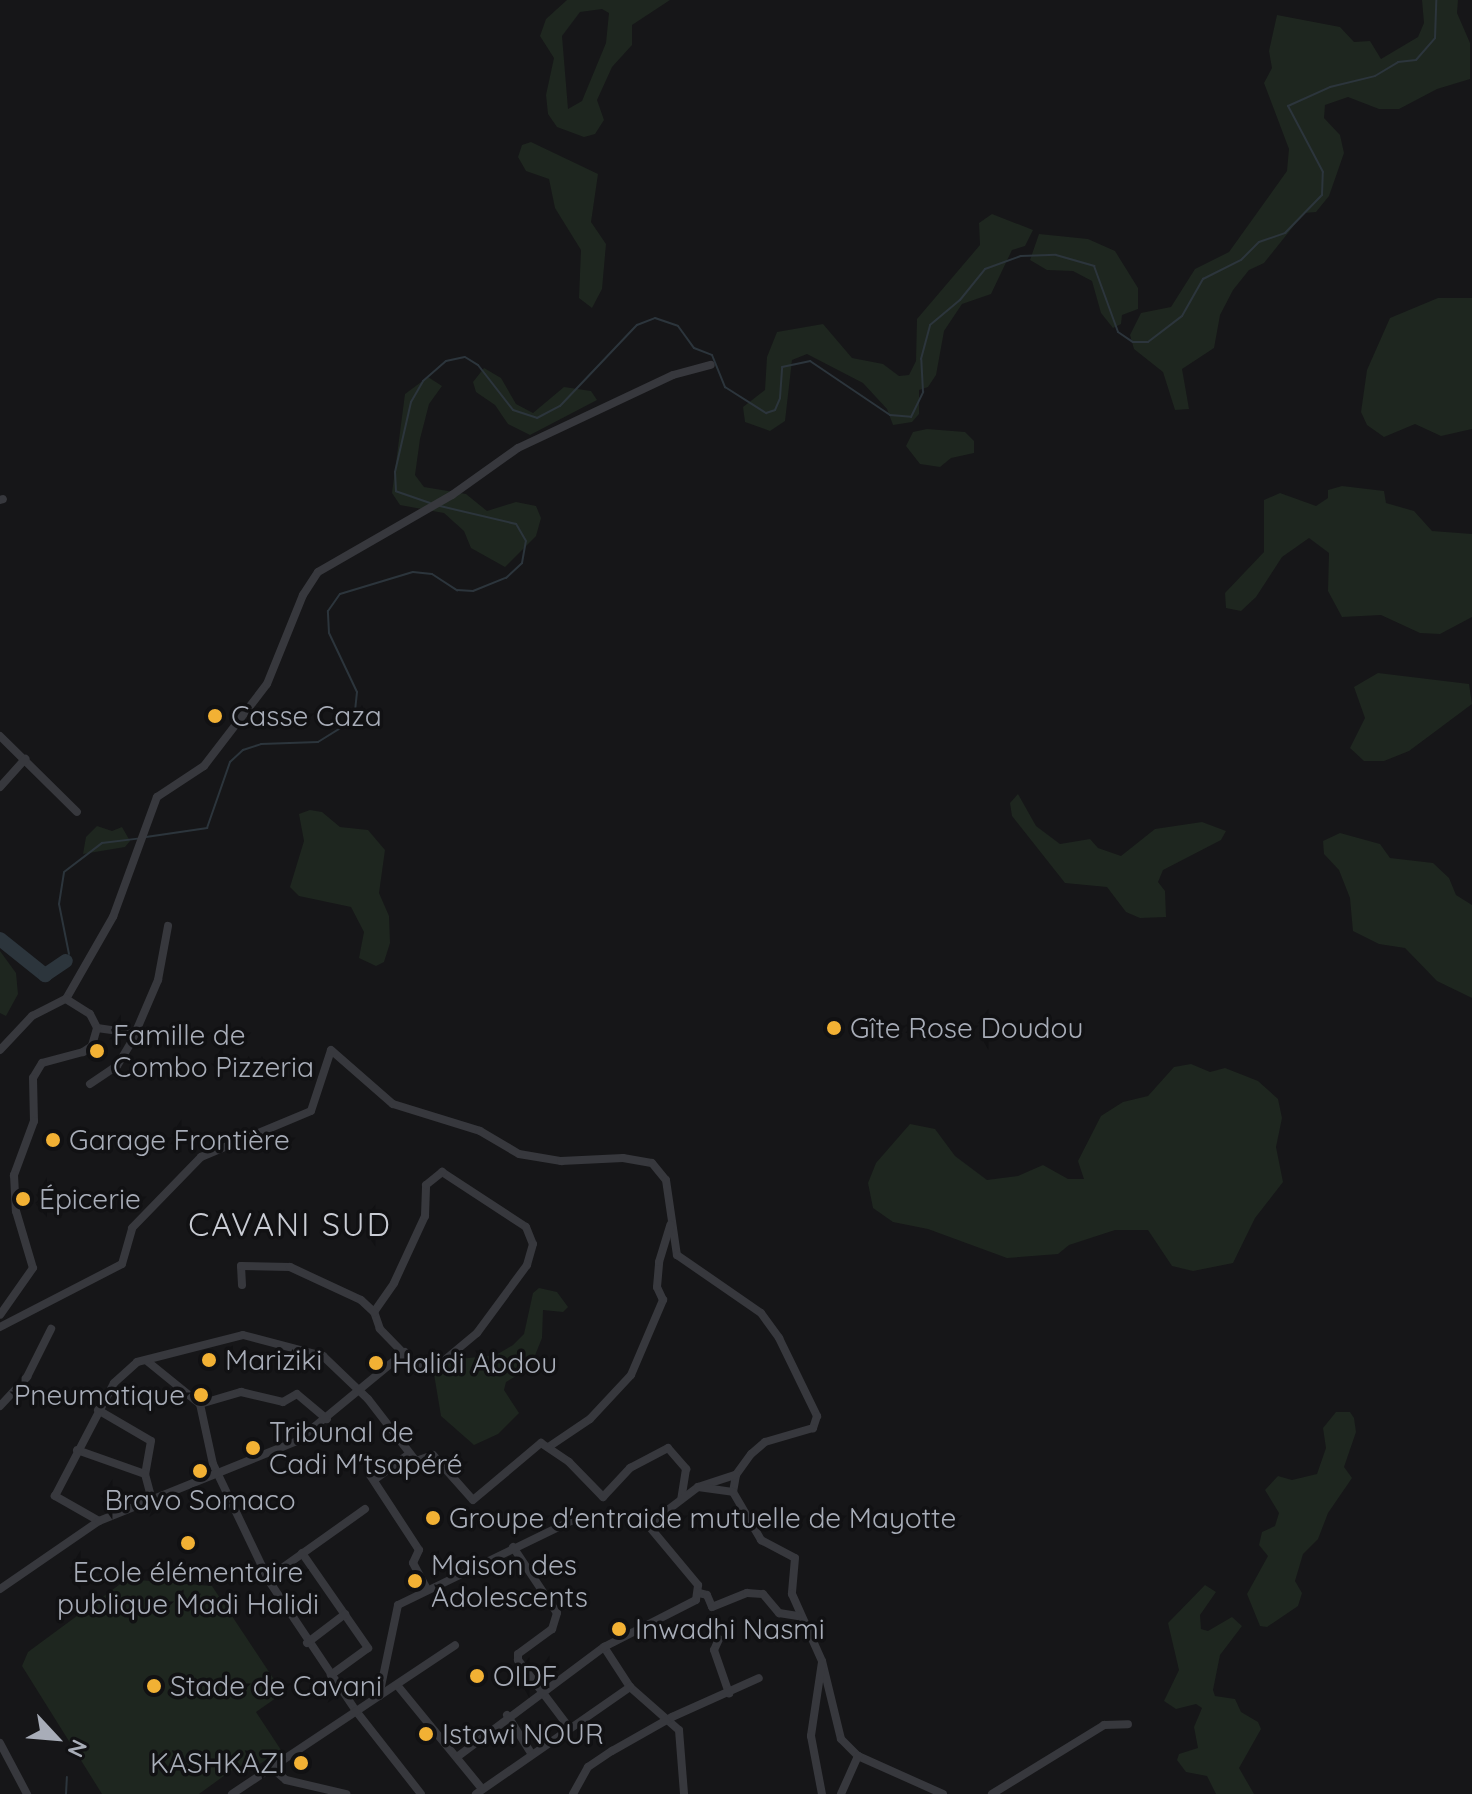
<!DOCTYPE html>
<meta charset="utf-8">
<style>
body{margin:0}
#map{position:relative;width:1472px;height:1794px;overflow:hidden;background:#161618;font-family:Quicksand,sans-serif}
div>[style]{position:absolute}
.green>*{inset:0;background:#1e261f}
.stream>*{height:2px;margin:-1px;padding:0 1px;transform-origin:1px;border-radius:1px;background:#2c353c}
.river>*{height:14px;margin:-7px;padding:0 7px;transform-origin:7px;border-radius:7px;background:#2c353c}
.minor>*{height:8px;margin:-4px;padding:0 4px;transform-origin:4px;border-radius:4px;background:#37383d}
.dots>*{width:22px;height:22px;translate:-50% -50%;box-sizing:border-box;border:4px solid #111113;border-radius:50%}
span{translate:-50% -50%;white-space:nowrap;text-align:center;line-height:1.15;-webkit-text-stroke:7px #111113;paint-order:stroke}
.poi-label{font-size:28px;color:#a8adb8}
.left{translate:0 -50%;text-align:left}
.right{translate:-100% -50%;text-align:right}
.quarter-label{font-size:32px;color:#c9ccd4;letter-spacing:2px}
.north{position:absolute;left:16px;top:1698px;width:80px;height:80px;-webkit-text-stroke:6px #111113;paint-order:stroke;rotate:116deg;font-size:22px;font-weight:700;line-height:32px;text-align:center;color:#a8adb8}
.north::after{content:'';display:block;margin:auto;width:28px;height:36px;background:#a8adb8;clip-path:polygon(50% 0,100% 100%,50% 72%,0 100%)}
</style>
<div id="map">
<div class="green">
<i style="clip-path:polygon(evenodd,567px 0,670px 0,632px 25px,632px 45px,612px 67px,597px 100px,604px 120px,595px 134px,584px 137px,557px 127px,548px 114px,546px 95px,554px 58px,540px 36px,546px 19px,567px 0,602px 9px,609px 13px,606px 43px,582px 101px,568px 109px,562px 36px,580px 12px,602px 9px)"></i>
<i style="clip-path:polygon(1422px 0,1458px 0,1457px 13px,1470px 43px,1470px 79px,1437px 89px,1399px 109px,1379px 109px,1348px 97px,1325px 105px,1324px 118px,1340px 135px,1344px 153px,1329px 196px,1316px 212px,1304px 213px,1264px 263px,1249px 270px,1233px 290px,1220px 315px,1214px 348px,1182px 369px,1189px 409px,1175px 410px,1163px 372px,1134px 349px,1130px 335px,1141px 313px,1171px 307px,1195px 269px,1229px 252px,1287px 171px,1289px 149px,1264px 83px,1272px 68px,1269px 51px,1277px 15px,1340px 27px,1354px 42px,1370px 41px,1381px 59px,1418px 37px,1424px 23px)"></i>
<i style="clip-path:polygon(531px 142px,598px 174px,591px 222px,606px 244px,602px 289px,592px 308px,579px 298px,581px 250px,555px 208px,549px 179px,526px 171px,518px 157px,522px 145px)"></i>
<i style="clip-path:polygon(992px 214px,1033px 230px,1025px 246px,1012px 250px,991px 294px,962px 304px,944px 331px,936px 375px,928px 387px,919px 390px,919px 414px,912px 422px,893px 425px,887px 409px,863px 383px,807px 354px,792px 360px,785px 421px,770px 431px,745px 422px,743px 407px,765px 390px,767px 357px,777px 332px,823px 324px,852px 358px,883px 364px,899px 376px,909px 375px,916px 361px,917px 319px,980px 245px,979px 223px)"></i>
<i style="clip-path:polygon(1039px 234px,1088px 239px,1115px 251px,1138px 288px,1138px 309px,1122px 315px,1121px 324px,1113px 328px,1101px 313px,1092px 281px,1073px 271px,1047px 270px,1030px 260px)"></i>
<i style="clip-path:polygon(1438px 298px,1472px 298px,1472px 429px,1441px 436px,1415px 424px,1384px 437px,1367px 425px,1361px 412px,1367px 370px,1390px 318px)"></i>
<i style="clip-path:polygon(484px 368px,501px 378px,516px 404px,533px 413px,564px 387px,591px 391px,597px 400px,530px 435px,508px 424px,495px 405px,476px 392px,473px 382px)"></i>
<i style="clip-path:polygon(428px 377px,442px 386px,429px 404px,420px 439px,415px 475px,424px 487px,466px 494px,487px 511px,516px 502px,536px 506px,541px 518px,536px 536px,505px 567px,471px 548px,464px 531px,444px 513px,400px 505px,392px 493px,405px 394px)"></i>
<i style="clip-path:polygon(927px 429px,965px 432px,974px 441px,974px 453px,951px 458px,940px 467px,920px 464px,906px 446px,913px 432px)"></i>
<i style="clip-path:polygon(1342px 486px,1384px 491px,1386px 503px,1414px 511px,1432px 531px,1472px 534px,1472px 617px,1440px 634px,1420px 633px,1381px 615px,1342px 617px,1328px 591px,1329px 553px,1309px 538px,1282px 557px,1256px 597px,1241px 611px,1226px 608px,1225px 593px,1264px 552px,1264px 500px,1280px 493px,1316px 506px,1328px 498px,1328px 490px)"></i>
<i style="clip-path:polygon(1378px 673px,1469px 684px,1472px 704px,1409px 751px,1384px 761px,1364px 761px,1350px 748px,1365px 718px,1354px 687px)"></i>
<i style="clip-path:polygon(1018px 794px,1036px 826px,1060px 844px,1090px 839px,1098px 848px,1121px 856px,1155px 829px,1202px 822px,1226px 831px,1221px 840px,1163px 870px,1158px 882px,1165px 891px,1166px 917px,1140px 918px,1126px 912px,1107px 887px,1065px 883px,1012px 816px,1010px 803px)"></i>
<i style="clip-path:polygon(310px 810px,322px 812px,340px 827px,368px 830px,385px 850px,379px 893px,389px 916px,390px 943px,384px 962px,376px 966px,359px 958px,364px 932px,351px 907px,299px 896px,290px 887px,304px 841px,299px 814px)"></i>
<i style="clip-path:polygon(97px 826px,112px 831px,122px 827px,130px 841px,125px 847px,83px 854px,86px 837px)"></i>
<i style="clip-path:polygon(1340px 833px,1380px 844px,1390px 858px,1433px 863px,1449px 878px,1456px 895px,1472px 905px,1472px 998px,1437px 981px,1405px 948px,1379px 944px,1353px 931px,1350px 898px,1339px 870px,1324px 854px,1323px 841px)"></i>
<i style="clip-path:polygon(0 951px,16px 973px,18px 994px,6px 1016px,0 1013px)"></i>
<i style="clip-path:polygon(1191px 1064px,1210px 1072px,1225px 1068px,1258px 1081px,1278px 1099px,1282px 1118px,1276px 1147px,1283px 1182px,1255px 1218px,1233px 1263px,1193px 1271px,1172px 1266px,1148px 1230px,1115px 1230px,1069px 1245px,1058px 1254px,1007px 1258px,928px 1229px,893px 1222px,873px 1208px,868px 1183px,876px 1163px,910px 1124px,935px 1129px,955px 1156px,987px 1180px,1018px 1176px,1043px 1165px,1068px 1179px,1084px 1179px,1078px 1161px,1101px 1116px,1123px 1102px,1148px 1096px,1174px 1067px)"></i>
<i style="clip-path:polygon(539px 1288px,557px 1292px,568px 1307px,563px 1312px,543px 1310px,542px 1338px,530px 1368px,506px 1382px,504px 1390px,519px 1413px,498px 1434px,474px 1445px,441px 1416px,432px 1362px,496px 1355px,513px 1345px,524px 1334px,533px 1293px)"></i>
<i style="clip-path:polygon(1336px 1412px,1350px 1412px,1354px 1418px,1356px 1432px,1344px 1467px,1352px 1478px,1328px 1513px,1318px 1539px,1303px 1554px,1295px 1581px,1302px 1593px,1298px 1606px,1267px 1627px,1260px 1626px,1247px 1594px,1268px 1556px,1259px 1545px,1262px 1532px,1275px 1526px,1279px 1513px,1265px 1490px,1278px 1476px,1292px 1480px,1317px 1474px,1326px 1448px,1323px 1428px)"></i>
<i style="clip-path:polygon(127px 1579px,212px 1586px,283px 1693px,256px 1712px,281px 1750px,243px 1775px,232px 1770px,199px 1794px,102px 1794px,22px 1666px,28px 1652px)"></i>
<i style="clip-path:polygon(1205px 1585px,1216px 1592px,1200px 1615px,1201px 1629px,1208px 1631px,1232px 1617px,1242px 1626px,1220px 1655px,1213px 1690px,1215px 1696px,1235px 1699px,1241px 1712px,1258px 1722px,1261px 1729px,1239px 1768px,1254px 1794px,1216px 1794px,1207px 1776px,1186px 1772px,1177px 1760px,1179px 1754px,1198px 1748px,1194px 1727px,1202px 1708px,1196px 1704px,1176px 1709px,1164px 1701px,1179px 1670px,1168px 1623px)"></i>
</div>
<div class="stream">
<i style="left:430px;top:503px;width:36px;rotate:-161deg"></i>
<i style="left:396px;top:491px;width:19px;rotate:-93deg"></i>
<i style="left:395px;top:472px;width:72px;rotate:-77.1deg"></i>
<i style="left:411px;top:402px;width:24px;rotate:-60deg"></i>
<i style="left:423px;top:381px;width:30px;rotate:-41deg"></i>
<i style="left:446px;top:361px;width:19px;rotate:-12deg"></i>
<i style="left:465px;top:357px;width:15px;rotate:32deg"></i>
<i style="left:478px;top:365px;width:57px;rotate:52.1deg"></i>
<i style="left:513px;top:410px;width:25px;rotate:18deg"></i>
<i style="left:537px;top:418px;width:26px;rotate:-28deg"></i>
<i style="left:560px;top:406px;width:112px;rotate:-46.5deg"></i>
<i style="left:637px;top:325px;width:19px;rotate:-21deg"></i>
<i style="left:655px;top:318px;width:24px;rotate:19deg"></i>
<i style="left:678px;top:326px;width:27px;rotate:54deg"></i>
<i style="left:694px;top:348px;width:19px;rotate:21deg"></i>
<i style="left:712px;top:355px;width:35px;rotate:68deg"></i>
<i style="left:725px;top:387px;width:49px;rotate:32.4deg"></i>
<i style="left:766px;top:413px;width:9px;rotate:-18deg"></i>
<i style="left:775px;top:410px;width:13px;rotate:-67deg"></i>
<i style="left:780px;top:398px;width:31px;rotate:-86deg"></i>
<i style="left:782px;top:367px;width:29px;rotate:-12deg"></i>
<i style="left:810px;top:361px;width:97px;rotate:34deg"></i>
<i style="left:890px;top:415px;width:21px;rotate:5deg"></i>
<i style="left:911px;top:417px;width:28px;rotate:-64deg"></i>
<i style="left:923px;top:392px;width:33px;rotate:-93deg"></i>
<i style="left:921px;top:359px;width:35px;rotate:-75deg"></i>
<i style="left:930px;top:325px;width:39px;rotate:-40deg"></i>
<i style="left:960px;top:300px;width:40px;rotate:-51deg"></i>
<i style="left:985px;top:269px;width:38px;rotate:-20deg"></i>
<i style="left:1021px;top:256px;width:35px;rotate:-2deg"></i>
<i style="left:1056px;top:255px;width:40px;rotate:16deg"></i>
<i style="left:1094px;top:266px;width:70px;rotate:70deg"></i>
<i style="left:1118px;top:332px;width:18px;rotate:34deg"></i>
<i style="left:1133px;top:342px;width:15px"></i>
<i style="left:1148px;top:342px;width:43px;rotate:-37.4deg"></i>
<i style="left:1182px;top:316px;width:43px;rotate:-60.4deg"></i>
<i style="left:1203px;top:279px;width:42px;rotate:-26.6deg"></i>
<i style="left:1241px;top:260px;width:25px;rotate:-45deg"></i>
<i style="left:1259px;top:242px;width:28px;rotate:-19deg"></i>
<i style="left:1285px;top:233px;width:53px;rotate:-45.8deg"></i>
<i style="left:1322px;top:195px;width:23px;rotate:-88deg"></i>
<i style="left:1323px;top:172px;width:75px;rotate:-117.9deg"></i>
<i style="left:1288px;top:106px;width:46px;rotate:-24.3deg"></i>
<i style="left:1330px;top:87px;width:46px;rotate:-13.7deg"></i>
<i style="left:1375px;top:76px;width:27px;rotate:-31deg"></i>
<i style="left:1398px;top:62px;width:18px;rotate:-6deg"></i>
<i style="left:1416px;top:60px;width:29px;rotate:-49deg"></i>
<i style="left:1435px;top:38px;width:38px;rotate:-88deg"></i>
<i style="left:146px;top:837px;width:62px;rotate:-8.4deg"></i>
<i style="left:207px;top:828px;width:70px;rotate:-70.8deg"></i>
<i style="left:230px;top:762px;width:18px;rotate:-43deg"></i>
<i style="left:243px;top:750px;width:19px;rotate:-18deg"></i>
<i style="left:261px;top:744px;width:57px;rotate:-2deg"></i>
<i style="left:318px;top:742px;width:32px;rotate:-32deg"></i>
<i style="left:345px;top:725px;width:17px;rotate:-54deg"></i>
<i style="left:355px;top:711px;width:19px;rotate:-84deg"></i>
<i style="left:357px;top:692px;width:65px;rotate:-115.4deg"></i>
<i style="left:329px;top:633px;width:22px;rotate:-93deg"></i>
<i style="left:328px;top:611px;width:21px;rotate:-55deg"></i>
<i style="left:340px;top:594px;width:76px;rotate:-16.8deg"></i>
<i style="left:413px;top:572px;width:19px;rotate:6deg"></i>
<i style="left:432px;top:574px;width:30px;rotate:33deg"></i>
<i style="left:457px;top:590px;width:16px;rotate:4deg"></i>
<i style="left:473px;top:591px;width:35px;rotate:-22deg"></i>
<i style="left:506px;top:578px;width:22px;rotate:-43deg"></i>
<i style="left:522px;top:563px;width:22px;rotate:-80deg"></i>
<i style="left:526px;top:541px;width:20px;rotate:-120deg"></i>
<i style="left:516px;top:524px;width:78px;rotate:-166.7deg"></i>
<i style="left:69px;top:954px;width:51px;rotate:-101.3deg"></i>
<i style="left:59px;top:904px;width:32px;rotate:-81deg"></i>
<i style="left:64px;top:872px;width:48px;rotate:-37.3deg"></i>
<i style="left:102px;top:843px;width:38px;rotate:-7deg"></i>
<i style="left:66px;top:1794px;width:17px;rotate:-87deg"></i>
</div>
<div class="river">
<i style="left:0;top:939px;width:58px;rotate:38.7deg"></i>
<i style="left:45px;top:975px;width:25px;rotate:-34deg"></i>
</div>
<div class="minor">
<i style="left:0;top:500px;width:3px;rotate:-18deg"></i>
<i style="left:0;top:736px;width:108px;rotate:44.6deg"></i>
<i style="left:0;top:787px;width:38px;rotate:-48deg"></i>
<i style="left:66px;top:999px;width:95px;rotate:-60.2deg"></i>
<i style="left:113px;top:917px;width:128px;rotate:-69.9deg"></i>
<i style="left:157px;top:797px;width:56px;rotate:-33.4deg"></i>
<i style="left:204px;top:766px;width:103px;rotate:-52.5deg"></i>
<i style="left:267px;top:684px;width:96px;rotate:-68deg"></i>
<i style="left:303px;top:595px;width:27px;rotate:-57deg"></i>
<i style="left:318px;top:572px;width:155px;rotate:-29.9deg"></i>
<i style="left:452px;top:495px;width:81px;rotate:-35.5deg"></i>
<i style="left:518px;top:448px;width:171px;rotate:-25.2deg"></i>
<i style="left:673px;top:375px;width:39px;rotate:-15deg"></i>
<i style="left:97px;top:1028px;width:35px;rotate:8deg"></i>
<i style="left:0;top:1050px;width:47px;rotate:-46.7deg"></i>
<i style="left:32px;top:1016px;width:38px;rotate:-27deg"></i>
<i style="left:66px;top:999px;width:28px;rotate:32deg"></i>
<i style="left:90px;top:1014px;width:16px;rotate:63deg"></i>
<i style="left:97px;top:1028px;width:19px;rotate:106deg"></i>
<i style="left:92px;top:1046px;width:11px;rotate:146deg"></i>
<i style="left:83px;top:1052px;width:42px;rotate:165deg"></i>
<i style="left:42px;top:1063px;width:17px;rotate:121deg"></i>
<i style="left:33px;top:1078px;width:43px;rotate:88.7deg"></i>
<i style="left:34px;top:1121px;width:58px;rotate:110.3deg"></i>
<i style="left:14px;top:1175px;width:36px;rotate:87deg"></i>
<i style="left:16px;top:1211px;width:59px;rotate:73.4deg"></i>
<i style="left:33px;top:1268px;width:57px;rotate:125.1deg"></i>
<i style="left:90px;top:1084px;width:32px;rotate:-34deg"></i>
<i style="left:117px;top:1066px;width:27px;rotate:-59deg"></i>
<i style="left:131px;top:1043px;width:69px;rotate:-66.8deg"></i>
<i style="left:158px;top:980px;width:55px;rotate:-79.5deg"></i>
<i style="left:442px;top:1172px;width:100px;rotate:33.2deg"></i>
<i style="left:526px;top:1227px;width:18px;rotate:68deg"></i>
<i style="left:533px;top:1244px;width:22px;rotate:106deg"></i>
<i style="left:527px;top:1265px;width:84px;rotate:126.3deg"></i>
<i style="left:477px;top:1333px;width:55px;rotate:140.2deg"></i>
<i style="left:435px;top:1368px;width:10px;rotate:180deg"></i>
<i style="left:425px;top:1368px;width:16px;rotate:-153deg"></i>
<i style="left:411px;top:1361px;width:45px;rotate:-134.1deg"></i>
<i style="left:380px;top:1329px;width:18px;rotate:-109deg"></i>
<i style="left:374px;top:1312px;width:35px;rotate:-55deg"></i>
<i style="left:394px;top:1283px;width:74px;rotate:-65.2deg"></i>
<i style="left:425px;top:1216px;width:31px;rotate:-88deg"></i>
<i style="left:426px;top:1185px;width:21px;rotate:-39deg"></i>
<i style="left:242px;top:1285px;width:19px;rotate:-93deg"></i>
<i style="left:241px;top:1266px;width:49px;rotate:1.2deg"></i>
<i style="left:290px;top:1267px;width:78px;rotate:24.9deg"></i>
<i style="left:361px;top:1300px;width:18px;rotate:43deg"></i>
<i style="left:0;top:1327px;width:137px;rotate:-27.3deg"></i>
<i style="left:122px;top:1264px;width:37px;rotate:-74deg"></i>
<i style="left:132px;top:1228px;width:99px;rotate:-45.8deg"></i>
<i style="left:201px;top:1157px;width:119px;rotate:-22.7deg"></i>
<i style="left:311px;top:1111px;width:64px;rotate:-71.8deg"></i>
<i style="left:331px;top:1050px;width:82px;rotate:41.1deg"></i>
<i style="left:393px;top:1104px;width:91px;rotate:17.2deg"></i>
<i style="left:480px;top:1131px;width:45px;rotate:30.5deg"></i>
<i style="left:519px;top:1154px;width:43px;rotate:9.5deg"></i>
<i style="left:561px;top:1161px;width:62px;rotate:-2.8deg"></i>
<i style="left:623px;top:1158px;width:29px;rotate:10deg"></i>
<i style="left:652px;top:1163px;width:22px;rotate:51deg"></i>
<i style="left:666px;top:1180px;width:76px;rotate:81.7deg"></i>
<i style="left:677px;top:1255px;width:102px;rotate:34.6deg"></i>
<i style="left:761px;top:1313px;width:31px;rotate:54deg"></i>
<i style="left:779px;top:1338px;width:87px;rotate:64deg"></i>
<i style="left:817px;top:1416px;width:13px;rotate:108deg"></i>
<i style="left:813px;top:1428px;width:50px;rotate:163.7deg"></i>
<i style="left:765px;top:1442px;width:18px;rotate:139deg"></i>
<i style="left:751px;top:1454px;width:26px;rotate:126deg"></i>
<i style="left:736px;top:1475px;width:17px;rotate:100deg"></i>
<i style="left:733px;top:1492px;width:56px;rotate:59.7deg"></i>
<i style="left:761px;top:1540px;width:38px;rotate:28deg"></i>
<i style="left:795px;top:1558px;width:36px;rotate:95deg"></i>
<i style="left:792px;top:1594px;width:73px;rotate:65.9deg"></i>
<i style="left:822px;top:1661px;width:80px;rotate:76.3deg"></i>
<i style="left:841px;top:1739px;width:24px;rotate:45deg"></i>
<i style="left:858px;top:1756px;width:93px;rotate:24.1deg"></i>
<i style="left:147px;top:1361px;width:68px;rotate:39.1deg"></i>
<i style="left:200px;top:1404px;width:61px;rotate:77.8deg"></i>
<i style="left:213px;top:1464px;width:130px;rotate:64.4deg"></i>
<i style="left:269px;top:1581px;width:156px;rotate:56.2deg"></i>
<i style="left:356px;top:1711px;width:105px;rotate:51.9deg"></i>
<i style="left:200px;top:1404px;width:43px;rotate:-16.3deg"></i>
<i style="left:241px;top:1392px;width:43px;rotate:13.4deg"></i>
<i style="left:283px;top:1402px;width:16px;rotate:-30deg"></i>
<i style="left:297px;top:1394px;width:39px;rotate:40deg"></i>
<i style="left:0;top:1406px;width:40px;rotate:-47deg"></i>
<i style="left:27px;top:1377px;width:54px;rotate:-63.4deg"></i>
<i style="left:98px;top:1410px;width:61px;rotate:30.3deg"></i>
<i style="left:151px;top:1441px;width:34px;rotate:100deg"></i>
<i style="left:145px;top:1474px;width:24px;rotate:75deg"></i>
<i style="left:550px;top:1446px;width:48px;rotate:-34deg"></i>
<i style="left:590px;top:1419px;width:60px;rotate:-47deg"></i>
<i style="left:631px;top:1375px;width:82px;rotate:-66.9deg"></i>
<i style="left:663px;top:1300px;width:14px;rotate:-115deg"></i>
<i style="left:657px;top:1287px;width:25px;rotate:-85deg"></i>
<i style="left:659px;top:1262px;width:39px;rotate:-73deg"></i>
<i style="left:77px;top:1450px;width:72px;rotate:19.4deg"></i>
<i style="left:368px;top:1472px;width:93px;rotate:56.8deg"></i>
<i style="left:419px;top:1550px;width:14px;rotate:115deg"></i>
<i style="left:413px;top:1563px;width:30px;rotate:62deg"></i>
<i style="left:374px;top:1480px;width:44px;rotate:-36.6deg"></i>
<i style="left:698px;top:1487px;width:40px;rotate:-18deg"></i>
<i style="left:99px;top:1521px;width:51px;rotate:-150.4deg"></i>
<i style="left:55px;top:1496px;width:127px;rotate:-62.4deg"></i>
<i style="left:114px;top:1383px;width:31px;rotate:-42deg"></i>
<i style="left:137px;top:1362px;width:109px;rotate:-14.3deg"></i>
<i style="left:243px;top:1335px;width:83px;rotate:14.7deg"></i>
<i style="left:323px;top:1356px;width:62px;rotate:43.7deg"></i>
<i style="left:368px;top:1399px;width:78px;rotate:52.3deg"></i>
<i style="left:416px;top:1461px;width:18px;rotate:-19deg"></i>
<i style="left:433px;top:1455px;width:60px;rotate:48.4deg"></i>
<i style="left:473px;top:1500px;width:89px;rotate:-40deg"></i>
<i style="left:541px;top:1443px;width:34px;rotate:34deg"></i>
<i style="left:569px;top:1462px;width:49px;rotate:45.8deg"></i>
<i style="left:603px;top:1497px;width:40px;rotate:-47deg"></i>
<i style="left:630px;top:1468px;width:43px;rotate:-27.8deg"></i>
<i style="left:668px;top:1448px;width:28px;rotate:49deg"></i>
<i style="left:686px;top:1469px;width:30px;rotate:99deg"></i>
<i style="left:513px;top:1547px;width:79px;rotate:56.3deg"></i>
<i style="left:557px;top:1613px;width:17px;rotate:107deg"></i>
<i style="left:552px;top:1629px;width:42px;rotate:143.7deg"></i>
<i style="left:518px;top:1654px;width:6px;rotate:90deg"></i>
<i style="left:518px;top:1660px;width:83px;rotate:52.9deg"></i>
<i style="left:302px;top:1553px;width:116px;rotate:55.2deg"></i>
<i style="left:368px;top:1648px;width:46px;rotate:143.9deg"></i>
<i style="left:268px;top:1578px;width:119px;rotate:-35.4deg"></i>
<i style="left:0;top:1589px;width:120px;rotate:-34.5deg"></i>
<i style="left:99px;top:1521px;width:214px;rotate:-22deg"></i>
<i style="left:297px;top:1441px;width:140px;rotate:-39.5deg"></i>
<i style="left:699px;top:1593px;width:8px;rotate:14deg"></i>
<i style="left:707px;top:1595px;width:13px;rotate:67deg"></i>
<i style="left:712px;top:1607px;width:38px;rotate:-22deg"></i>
<i style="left:747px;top:1593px;width:16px;rotate:4deg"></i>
<i style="left:763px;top:1594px;width:25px;rotate:50deg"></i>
<i style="left:779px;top:1613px;width:19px;rotate:9deg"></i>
<i style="left:719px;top:1639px;width:12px;rotate:114deg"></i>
<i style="left:714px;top:1650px;width:46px;rotate:70.8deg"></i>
<i style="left:307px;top:1643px;width:48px;rotate:-37.3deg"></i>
<i style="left:604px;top:1647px;width:48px;rotate:57deg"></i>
<i style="left:630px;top:1687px;width:65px;rotate:41.3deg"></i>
<i style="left:679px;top:1730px;width:64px;rotate:85.5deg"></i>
<i style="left:822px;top:1662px;width:75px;rotate:98.5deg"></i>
<i style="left:811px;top:1736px;width:59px;rotate:79.3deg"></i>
<i style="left:397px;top:1685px;width:134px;rotate:50.7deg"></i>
<i style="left:379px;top:1696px;width:93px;rotate:-78.2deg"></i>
<i style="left:398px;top:1605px;width:201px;rotate:-25.9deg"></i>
<i style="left:507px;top:1715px;width:45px;rotate:57.7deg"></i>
<i style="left:0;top:1743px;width:58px;rotate:62.1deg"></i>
<i style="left:457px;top:1757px;width:184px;rotate:-36.8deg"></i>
<i style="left:604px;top:1647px;width:103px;rotate:-27.1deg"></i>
<i style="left:696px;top:1600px;width:15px;rotate:-82deg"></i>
<i style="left:698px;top:1585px;width:78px;rotate:-129.8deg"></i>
<i style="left:648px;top:1525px;width:63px;rotate:-37.2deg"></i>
<i style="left:698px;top:1487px;width:35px;rotate:8deg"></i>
<i style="left:272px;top:1768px;width:18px;rotate:41deg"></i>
<i style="left:286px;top:1780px;width:62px;rotate:13.1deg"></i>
<i style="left:232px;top:1794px;width:268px;rotate:-33.7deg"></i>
<i style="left:476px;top:1794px;width:188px;rotate:-34.8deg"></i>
<i style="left:573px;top:1794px;width:31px;rotate:-61deg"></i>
<i style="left:588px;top:1767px;width:29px;rotate:-34deg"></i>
<i style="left:612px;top:1751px;width:69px;rotate:-29.5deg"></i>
<i style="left:672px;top:1717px;width:95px;rotate:-24.1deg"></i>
<i style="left:841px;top:1794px;width:42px;rotate:-65.9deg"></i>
<i style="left:992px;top:1794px;width:132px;rotate:-31.6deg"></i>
<i style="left:1104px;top:1725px;width:24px;rotate:-2deg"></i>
</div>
<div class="dots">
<i style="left:215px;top:716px;background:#f2b134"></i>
<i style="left:834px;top:1028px;background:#f2b134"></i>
<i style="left:97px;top:1051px;background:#f2b134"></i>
<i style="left:53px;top:1140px;background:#f2b134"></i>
<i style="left:23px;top:1199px;background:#f2b134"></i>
<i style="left:209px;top:1360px;background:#f2b134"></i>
<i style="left:376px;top:1363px;background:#f2b134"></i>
<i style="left:201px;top:1395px;background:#f2b134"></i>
<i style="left:253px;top:1448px;background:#f2b134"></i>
<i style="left:200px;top:1471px;background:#f2b134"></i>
<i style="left:433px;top:1518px;background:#f2b134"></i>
<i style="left:188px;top:1543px;background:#f2b134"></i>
<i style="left:415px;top:1581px;background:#f2b134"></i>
<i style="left:619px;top:1629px;background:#f2b134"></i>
<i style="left:477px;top:1676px;background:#f2b134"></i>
<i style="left:154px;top:1686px;background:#f2b134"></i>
<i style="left:426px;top:1734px;background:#f2b134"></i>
<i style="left:301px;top:1763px;background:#f2b134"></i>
</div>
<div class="poi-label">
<span class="left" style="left:231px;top:716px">Casse Caza</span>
<span class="left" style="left:850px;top:1028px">Gîte Rose Doudou</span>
<span class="left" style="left:113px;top:1051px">Famille de<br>Combo Pizzeria</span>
<span class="left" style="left:69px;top:1140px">Garage Frontière</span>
<span class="left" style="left:39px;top:1199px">Épicerie</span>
<span class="left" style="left:225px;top:1360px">Mariziki</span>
<span class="left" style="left:392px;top:1363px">Halidi Abdou</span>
<span class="right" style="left:185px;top:1395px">Pneumatique</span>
<span class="left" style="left:269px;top:1448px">Tribunal de<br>Cadi M'tsapéré</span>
<span style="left:200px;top:1500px">Bravo Somaco</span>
<span class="left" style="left:449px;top:1518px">Groupe d'entraide mutuelle de Mayotte</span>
<span class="left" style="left:431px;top:1581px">Maison des<br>Adolescents</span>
<span style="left:188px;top:1588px">Ecole élémentaire<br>publique Madi Halidi</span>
<span class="left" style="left:635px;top:1629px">Inwadhi Nasmi</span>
<span class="left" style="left:493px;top:1676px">OIDF</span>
<span class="left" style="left:170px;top:1686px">Stade de Cavani</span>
<span class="left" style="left:442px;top:1734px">Istawi NOUR</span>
<span class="right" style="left:285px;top:1763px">KASHKAZI</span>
</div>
<div class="quarter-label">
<span style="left:290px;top:1224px">CAVANI SUD</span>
</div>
<div class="north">N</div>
</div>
